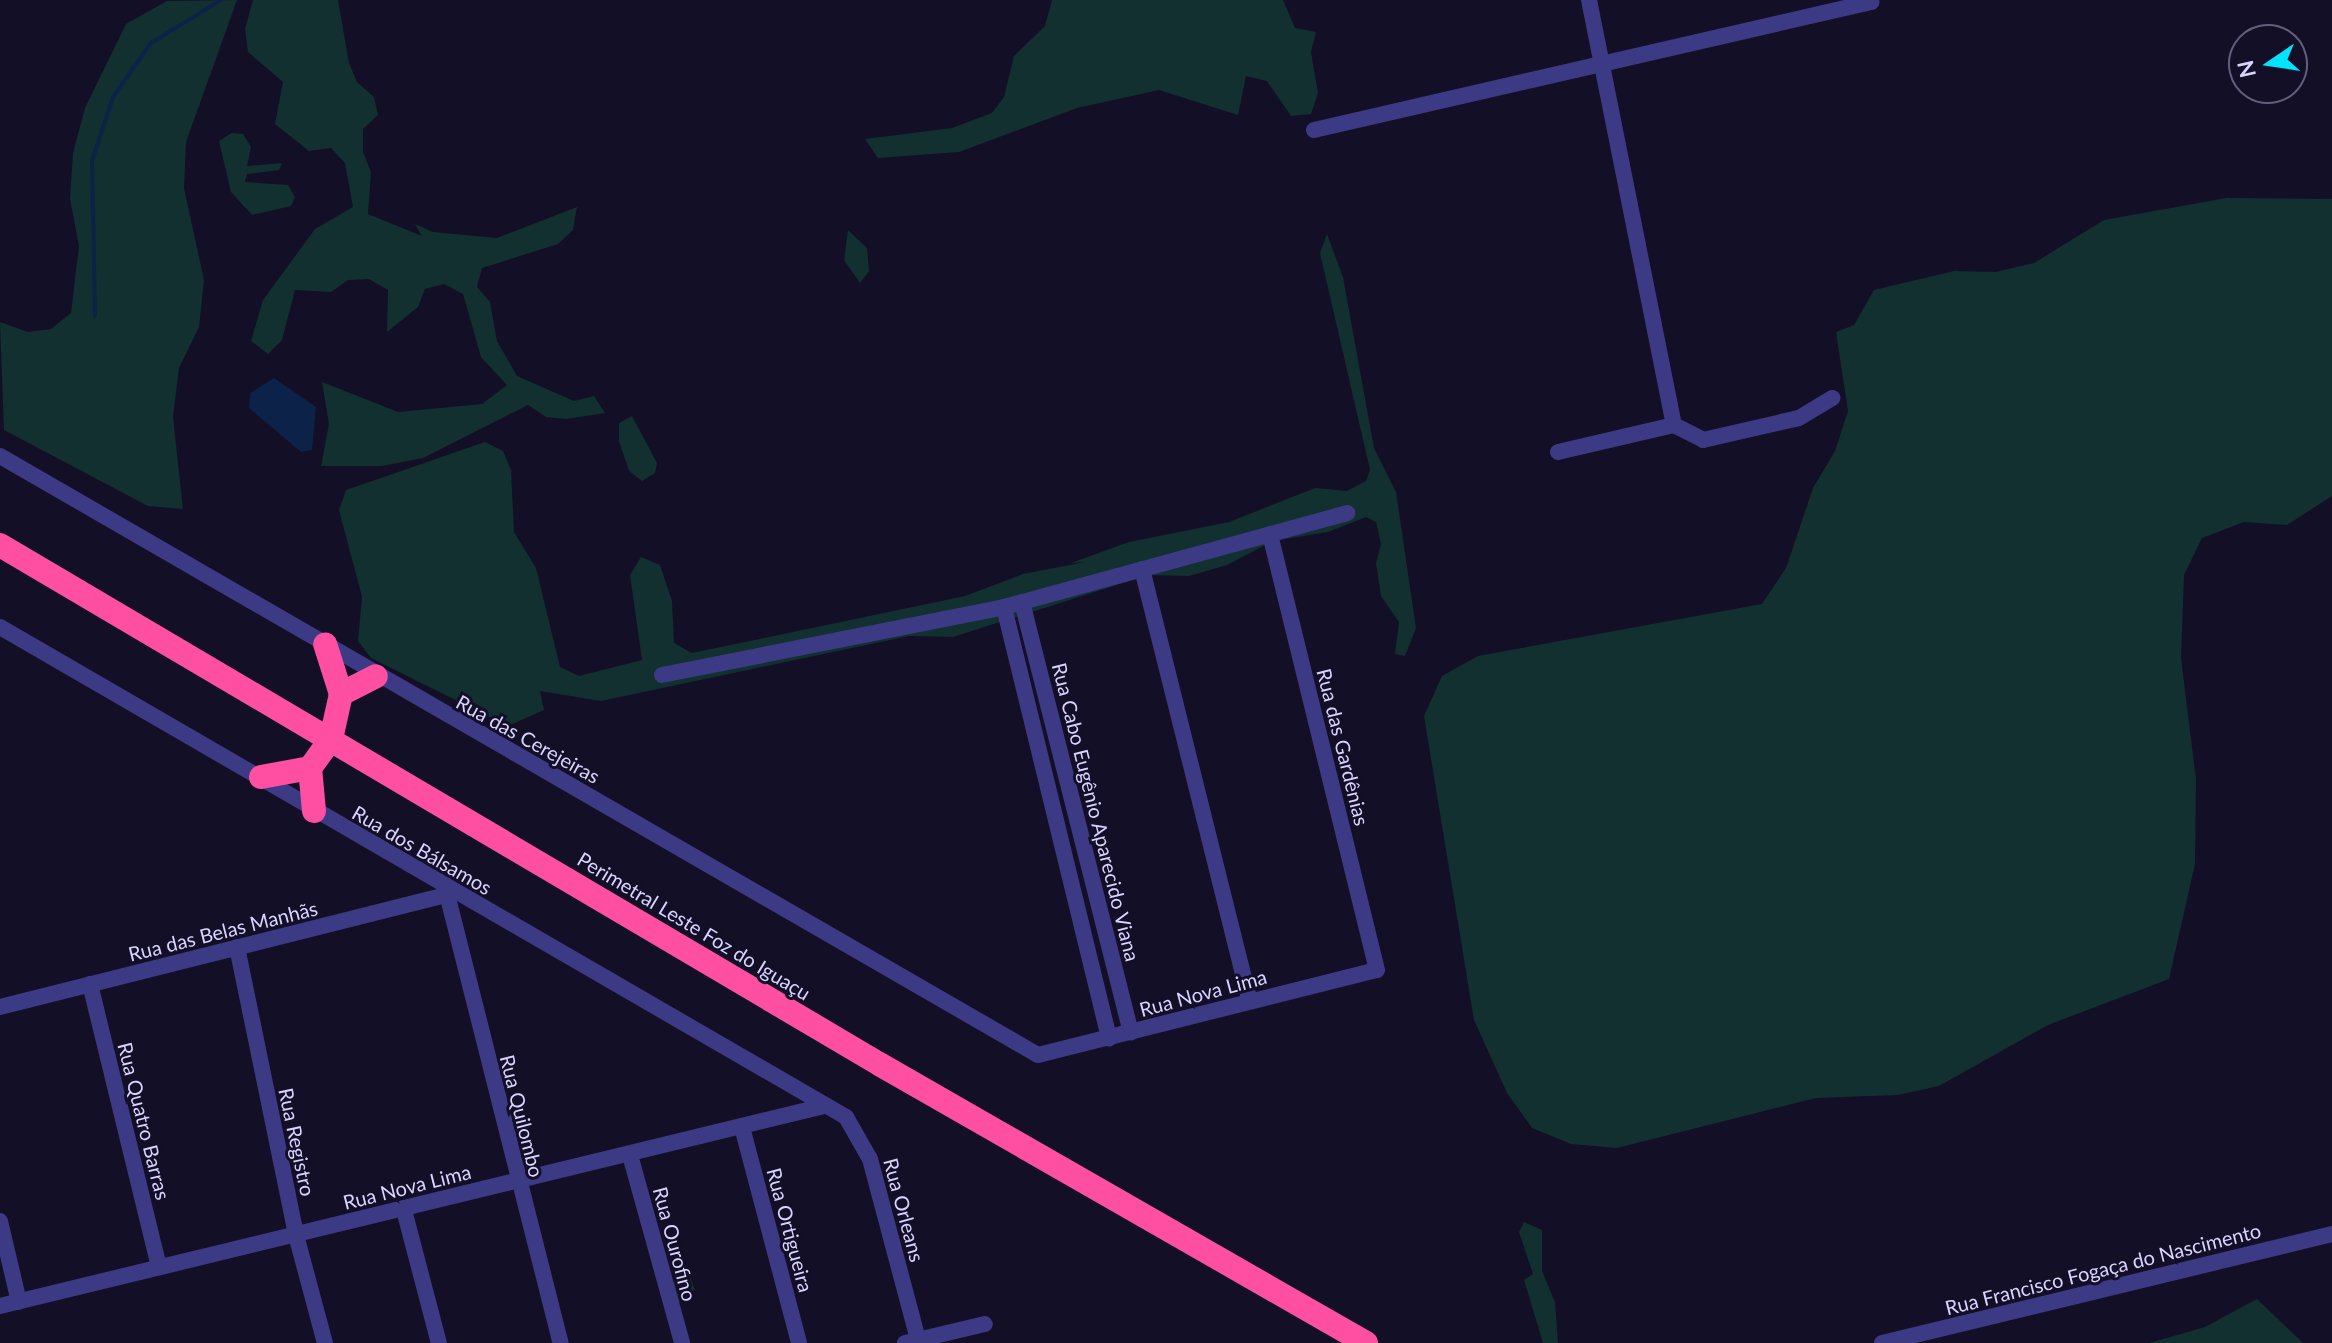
<!DOCTYPE html>
<meta charset="utf-8">
<style>
body{margin:0}
#map{position:relative;width:2332px;height:1343px;overflow:hidden;background:#130f26;font-family:Lato,sans-serif}
div>[style]{position:absolute}
.green>*{inset:0;background:#12302f}
.water>*{inset:0;background:#0c2248}
.stream>*{height:4px;margin:-2px;padding:0 2px;transform-origin:2px;border-radius:2px;background:#0c2248}
.minor>*{height:16px;margin:-8px;padding:0 8px;transform-origin:8px;border-radius:8px;background:#3d3a85}
.highway>*{height:24px;margin:-12px;padding:0 12px;transform-origin:12px;border-radius:12px;background:#ff4fa3}
span{translate:-50% -50%;white-space:nowrap;text-align:center;line-height:1.15;-webkit-text-stroke:6px #130f26;paint-order:stroke}
.street-label{font-size:20px;color:#d9d4ff}
.north{position:absolute;left:2228px;top:24px;width:80px;height:80px;box-sizing:border-box;background:#130f26;border:2px solid #625e7d;border-radius:50%;rotate:257deg;font-size:22px;font-weight:700;line-height:32px;text-align:center;color:#d9d4ff}
.north::after{content:'';display:block;margin:auto;width:28px;height:36px;background:#00e5ff;clip-path:polygon(50% 0,100% 100%,50% 72%,0 100%)}
</style>
<div id="map">
<div class="green">
<i style="clip-path:polygon(237px 0,186px 142px,184px 188px,204px 280px,199px 327px,179px 368px,173px 417px,183px 509px,148px 506px,4px 430px,0 322px,28px 332px,51px 329px,71px 313px,79px 246px,70px 199px,73px 153px,85px 108px,126px 24px,167px 1px)"></i>
<i style="clip-path:polygon(253px 0,338px 0,349px 63px,357px 82px,374px 97px,378px 115px,363px 129px,363px 152px,371px 172px,368px 214px,422px 236px,415px 224px,433px 232px,497px 238px,577px 207px,573px 230px,558px 244px,482px 268px,477px 287px,490px 302px,497px 341px,517px 376px,574px 401px,594px 396px,605px 413px,566px 419px,546px 417px,528px 405px,423px 458px,382px 466px,321px 466px,329px 424px,322px 382px,398px 412px,482px 404px,507px 385px,481px 357px,463px 294px,444px 284px,425px 289px,418px 307px,387px 332px,388px 290px,369px 279px,348px 280px,331px 292px,295px 290px,282px 340px,268px 354px,251px 341px,263px 300px,315px 229px,353px 207px,345px 163px,331px 148px,309px 151px,275px 124px,283px 82px,248px 52px,245px 29px)"></i>
<i style="clip-path:polygon(1052px 0,1283px 0,1295px 28px,1316px 32px,1311px 52px,1318px 93px,1311px 114px,1291px 116px,1267px 81px,1246px 76px,1238px 115px,1159px 90px,1077px 108px,959px 152px,878px 158px,865px 139px,952px 128px,992px 113px,1004px 97px,1014px 56px,1045px 26px)"></i>
<i style="clip-path:polygon(232px 133px,243px 134px,251px 147px,247px 166px,282px 163px,279px 170px,247px 174px,245px 182px,288px 185px,295px 197px,291px 206px,252px 215px,231px 192px,219px 141px)"></i>
<i style="clip-path:polygon(2226px 198px,2332px 199px,2332px 496px,2287px 525px,2244px 522px,2202px 538px,2184px 575px,2181px 658px,2196px 779px,2195px 864px,2169px 979px,2048px 1025px,1939px 1086px,1898px 1095px,1816px 1098px,1617px 1148px,1571px 1144px,1532px 1128px,1507px 1093px,1474px 1020px,1424px 716px,1442px 676px,1478px 656px,1762px 604px,1786px 568px,1813px 488px,1835px 451px,1848px 411px,1836px 332px,1854px 325px,1874px 290px,1954px 271px,1995px 272px,2034px 263px,2104px 220px)"></i>
<i style="clip-path:polygon(848px 230px,867px 248px,869px 271px,860px 283px,844px 260px)"></i>
<i style="clip-path:polygon(1327px 234px,1343px 277px,1374px 448px,1396px 492px,1416px 628px,1405px 656px,1395px 654px,1399px 622px,1381px 596px,1376px 563px,1381px 544px,1376px 522px,1366px 517px,1328px 532px,1273px 541px,1227px 565px,1189px 576px,1148px 575px,953px 637px,909px 636px,601px 701px,540px 691px,544px 710px,508px 726px,371px 658px,358px 641px,362px 597px,339px 510px,346px 490px,485px 442px,503px 451px,511px 470px,514px 532px,536px 568px,560px 667px,579px 676px,642px 660px,630px 575px,641px 557px,660px 565px,672px 601px,674px 643px,692px 653px,965px 596px,1023px 574px,1085px 562px,1071px 563px,1129px 542px,1229px 522px,1315px 488px,1347px 491px,1366px 481px,1370px 470px,1320px 253px)"></i>
<i style="clip-path:polygon(632px 416px,657px 463px,655px 473px,642px 481px,629px 471px,619px 441px,619px 423px)"></i>
<i style="clip-path:polygon(1524px 1222px,1542px 1230px,1542px 1271px,1555px 1302px,1558px 1343px,1543px 1343px,1524px 1280px,1533px 1274px,1519px 1232px)"></i>
<i style="clip-path:polygon(681px 1254px,695px 1290px,678px 1303px,673px 1283px,679px 1280px,671px 1265px)"></i>
<i style="clip-path:polygon(2257px 1299px,2303px 1343px,2149px 1343px,2205px 1327px)"></i>
</div>
<div class="water">
<i style="clip-path:polygon(274px 378px,316px 407px,312px 450px,301px 452px,249px 408px,250px 393px)"></i>
</div>
<div class="stream">
<i style="left:95px;top:316px;width:155px;rotate:-91.1deg"></i>
<i style="left:92px;top:161px;width:67px;rotate:-71.8deg"></i>
<i style="left:113px;top:97px;width:66px;rotate:-54.9deg"></i>
<i style="left:151px;top:43px;width:82px;rotate:-31.6deg"></i>
</div>
<div class="minor">
<i style="left:1589px;top:0;width:433px;rotate:78.7deg"></i>
<i style="left:1314px;top:130px;width:572px;rotate:-12.94deg"></i>
<i style="left:1558px;top:452px;width:119px;rotate:-13.1deg"></i>
<i style="left:1674px;top:425px;width:33px;rotate:27deg"></i>
<i style="left:1703px;top:440px;width:98px;rotate:-12.9deg"></i>
<i style="left:1799px;top:418px;width:39px;rotate:-31deg"></i>
<i style="left:0;top:456px;width:1198px;rotate:29.99deg"></i>
<i style="left:1038px;top:1055px;width:349px;rotate:-14.1deg"></i>
<i style="left:1377px;top:970px;width:449px;rotate:-103.8deg"></i>
<i style="left:1142px;top:569px;width:445px;rotate:76deg"></i>
<i style="left:1022px;top:602px;width:444px;rotate:75.8deg"></i>
<i style="left:1004px;top:607px;width:444px;rotate:76.3deg"></i>
<i style="left:0;top:627px;width:978px;rotate:30.08deg"></i>
<i style="left:846px;top:1117px;width:48px;rotate:60.3deg"></i>
<i style="left:870px;top:1159px;width:190px;rotate:75.1deg"></i>
<i style="left:662px;top:675px;width:349px;rotate:-11.2deg"></i>
<i style="left:1004px;top:607px;width:356px;rotate:-15.3deg"></i>
<i style="left:448px;top:898px;width:459px;rotate:75.8deg"></i>
<i style="left:237px;top:947px;width:294px;rotate:78.4deg"></i>
<i style="left:296px;top:1235px;width:112px;rotate:75deg"></i>
<i style="left:90px;top:984px;width:291px;rotate:76.3deg"></i>
<i style="left:0;top:1007px;width:469px;rotate:-14.1deg"></i>
<i style="left:742px;top:1127px;width:223px;rotate:75.2deg"></i>
<i style="left:630px;top:1155px;width:195px;rotate:74.5deg"></i>
<i style="left:404px;top:1210px;width:138px;rotate:75.3deg"></i>
<i style="left:0;top:1221px;width:83px;rotate:76.8deg"></i>
<i style="left:0;top:1306px;width:848px;rotate:-13.64deg"></i>
<i style="left:905px;top:1343px;width:82px;rotate:-13.4deg"></i>
<i style="left:1882px;top:1343px;width:463px;rotate:-13.6deg"></i>
</div>
<div class="highway">
<i style="left:0;top:545px;width:1023px;rotate:30.55deg"></i>
<i style="left:881px;top:1065px;width:559px;rotate:29.82deg"></i>
<i style="left:341px;top:694px;width:39px;rotate:-27deg"></i>
<i style="left:261px;top:777px;width:50px;rotate:-10.4deg"></i>
<i style="left:314px;top:811px;width:43px;rotate:-95.3deg"></i>
<i style="left:310px;top:768px;width:36px;rotate:-54deg"></i>
<i style="left:331px;top:739px;width:46px;rotate:-77.5deg"></i>
<i style="left:341px;top:694px;width:52px;rotate:-107.7deg"></i>
</div>
<div class="street-label">
<span style="left:528px;top:739px;rotate:29deg">Rua das Cerejeiras</span>
<span style="left:1343px;top:747px;rotate:76deg">Rua das Gardênias</span>
<span style="left:1096px;top:812px;rotate:76deg">Rua Cabo Eugênio Aparecido Viana</span>
<span style="left:422px;top:850px;rotate:30deg">Rua dos Bálsamos</span>
<span style="left:694px;top:926px;rotate:31deg">Perimetral Leste Foz do Iguaçu</span>
<span style="left:223px;top:931px;rotate:-14deg">Rua das Belas Manhãs</span>
<span style="left:1203px;top:993px;rotate:-15deg">Rua Nova Lima</span>
<span style="left:522px;top:1116px;rotate:76deg">Rua Quilombo</span>
<span style="left:144px;top:1121px;rotate:76deg">Rua Quatro Barras</span>
<span style="left:297px;top:1142px;rotate:78deg">Rua Registro</span>
<span style="left:407px;top:1187px;rotate:-14deg">Rua Nova Lima</span>
<span style="left:904px;top:1210px;rotate:75deg">Rua Orleans</span>
<span style="left:790px;top:1230px;rotate:75deg">Rua Ortigueira</span>
<span style="left:675px;top:1244px;rotate:75deg">Rua Ourofino</span>
<span style="left:2103px;top:1269px;rotate:-14deg">Rua Francisco Fogaça do Nascimento</span>
</div>
<div class="north">N</div>
</div>
